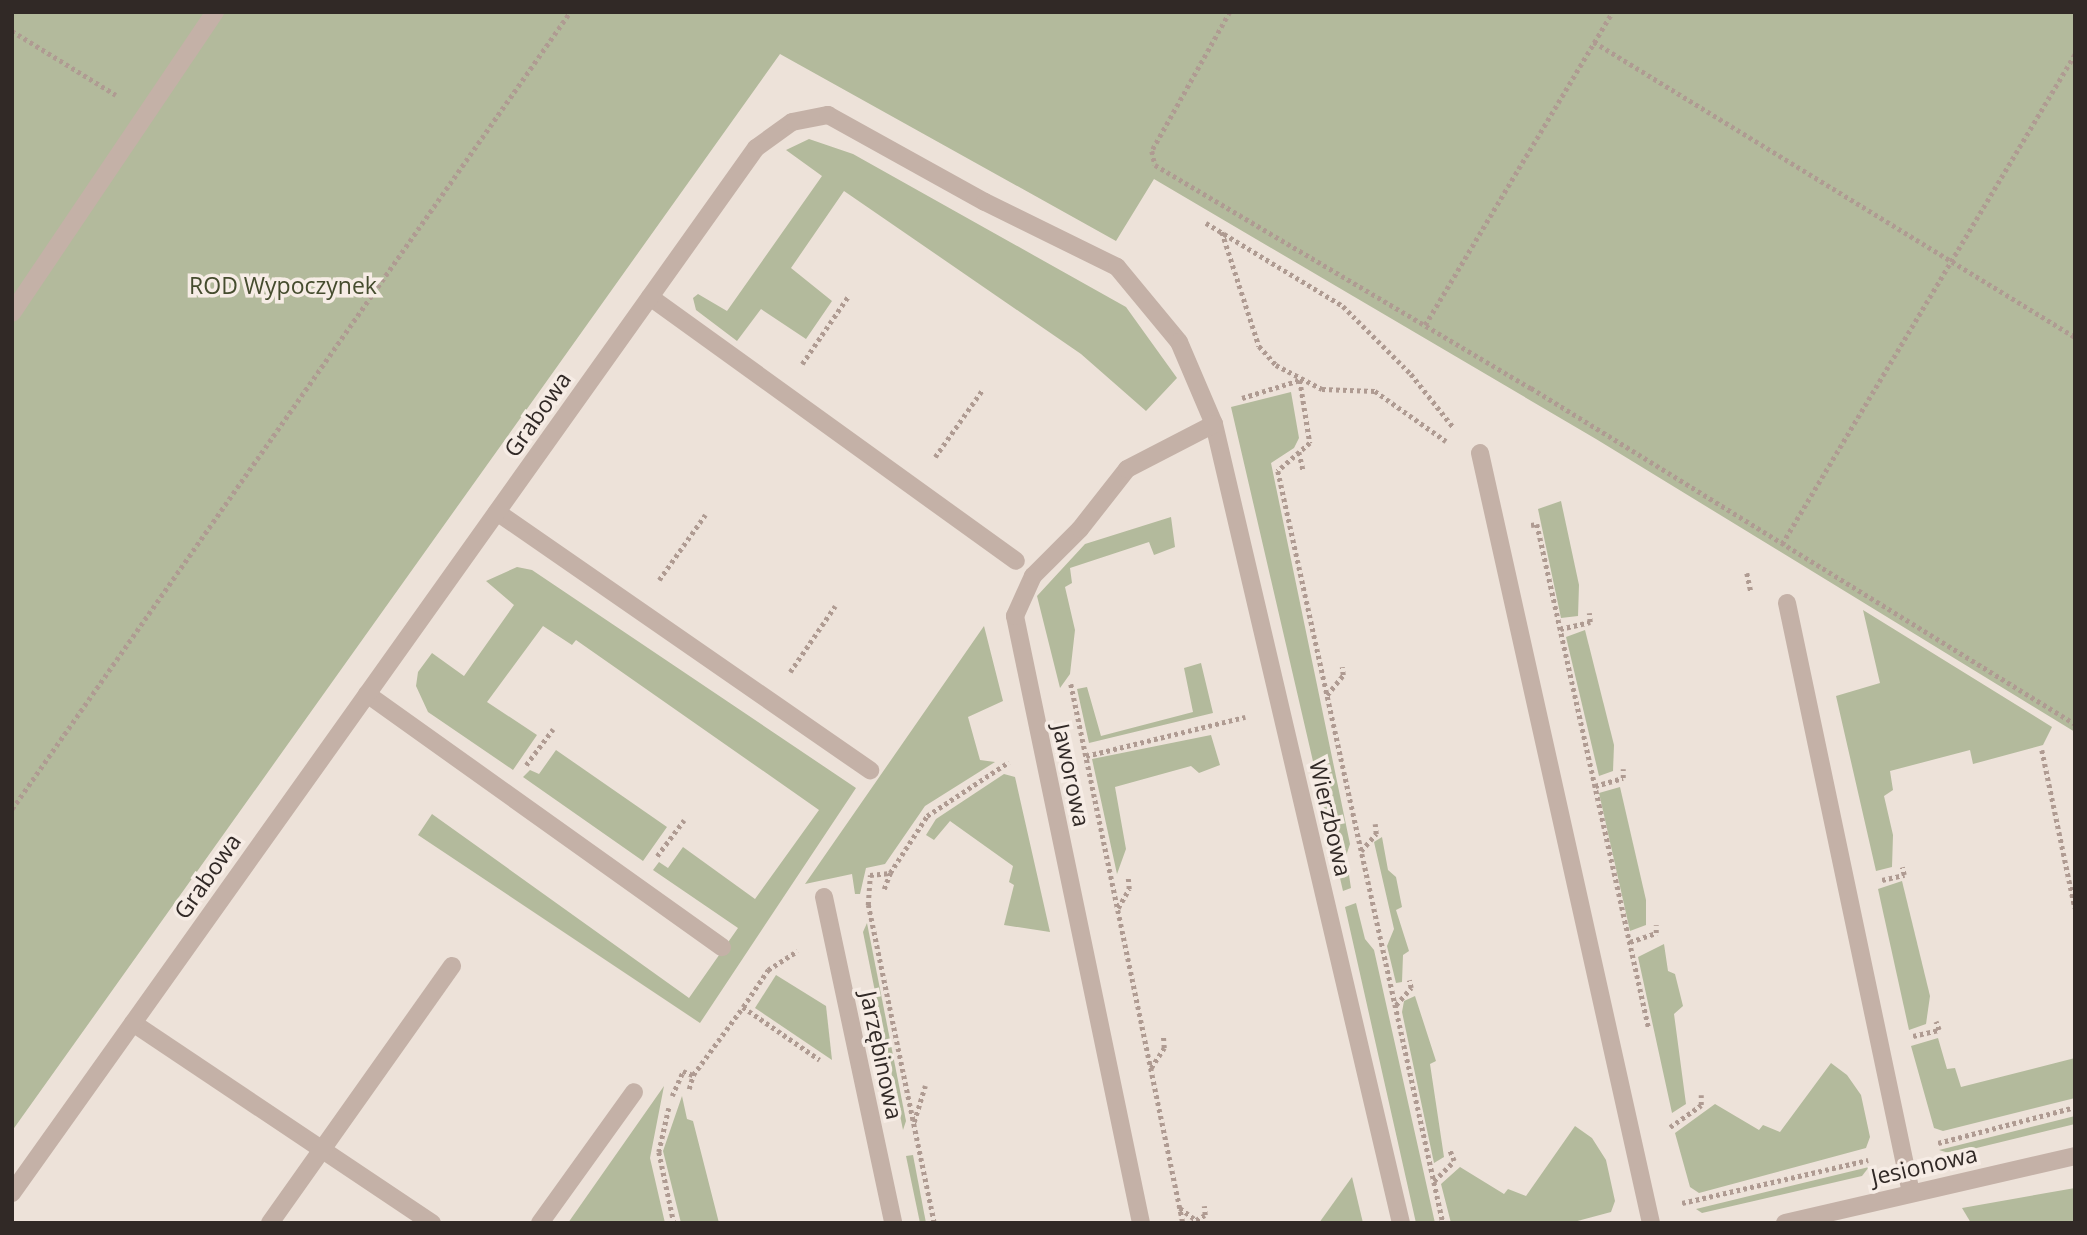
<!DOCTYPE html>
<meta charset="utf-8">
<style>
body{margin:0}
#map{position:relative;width:2087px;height:1235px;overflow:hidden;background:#ede2d9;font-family:"Open Sans",sans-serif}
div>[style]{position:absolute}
.green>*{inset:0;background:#b3ba9c}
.path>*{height:4.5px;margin-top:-2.25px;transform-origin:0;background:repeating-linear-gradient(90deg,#af9b92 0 3.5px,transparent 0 7px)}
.minor>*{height:18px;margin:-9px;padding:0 9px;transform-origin:9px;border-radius:9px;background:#c4b1a7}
span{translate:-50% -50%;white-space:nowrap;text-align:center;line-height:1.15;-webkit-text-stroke:7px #f6ece5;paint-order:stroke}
.park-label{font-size:23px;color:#454c2e}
.street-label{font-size:23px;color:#312926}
.frame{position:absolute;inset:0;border:14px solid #312926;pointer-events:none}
</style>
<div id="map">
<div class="green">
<i style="clip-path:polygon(12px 12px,2075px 12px,2075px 732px,1596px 439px,1154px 179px,1116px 241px,780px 54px,12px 1131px)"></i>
<i style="clip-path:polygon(809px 139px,853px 154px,1126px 307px,1177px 378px,1146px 411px,1081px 354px,844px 191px,791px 268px,832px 301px,806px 339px,761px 309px,737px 341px,696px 310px,693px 298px,698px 294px,727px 311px,822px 176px,786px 150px)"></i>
<i style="clip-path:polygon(1291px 392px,1299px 438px,1294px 448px,1271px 463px,1350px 844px,1346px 856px,1351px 888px,1343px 891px,1231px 407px)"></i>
<i style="clip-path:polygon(1561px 501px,1579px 585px,1578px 616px,1561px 618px,1538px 509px)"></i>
<i style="clip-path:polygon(1171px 517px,1175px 547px,1154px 555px,1149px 542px,1070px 568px,1072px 583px,1065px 587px,1075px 630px,1070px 674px,1060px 688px,1037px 596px,1085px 544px)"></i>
<i style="clip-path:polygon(517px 567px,532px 570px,856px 788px,700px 1023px,418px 835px,432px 814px,689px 998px,738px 928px,653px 870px,659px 862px,668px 868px,683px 847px,755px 899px,819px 810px,576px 640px,572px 645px,543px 626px,487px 702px,537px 735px,513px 770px,428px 712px,416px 686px,418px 672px,432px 653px,464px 676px,514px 605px,486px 581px)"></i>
<i style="clip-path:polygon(1863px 610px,2052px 727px,2043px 745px,1973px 764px,1970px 750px,1890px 771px,1893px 790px,1884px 796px,1893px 835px,1892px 867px,1876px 871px,1836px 696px,1880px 683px)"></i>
<i style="clip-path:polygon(984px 626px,1003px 701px,968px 717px,980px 760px,995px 762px,925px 806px,885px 864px,866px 868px,860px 894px,855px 894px,852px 874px,805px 884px)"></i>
<i style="clip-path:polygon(1585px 630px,1614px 745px,1613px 771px,1599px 776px,1566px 637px)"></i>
<i style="clip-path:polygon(1201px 663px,1213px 713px,1089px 743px,1077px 689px,1087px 687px,1101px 736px,1193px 712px,1184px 668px)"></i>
<i style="clip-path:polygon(1211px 735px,1220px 765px,1199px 773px,1191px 766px,1115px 787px,1126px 849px,1117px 874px,1092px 759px)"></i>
<i style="clip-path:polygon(556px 750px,667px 827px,643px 861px,523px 777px,530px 770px,539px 774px)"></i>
<i style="clip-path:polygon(1004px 774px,1015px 777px,1050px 932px,1004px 925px,1014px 885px,1009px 882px,1013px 866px,950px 821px,934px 840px,926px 835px,936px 819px)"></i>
<i style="clip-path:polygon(1620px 787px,1646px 900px,1646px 925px,1630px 931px,1599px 793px)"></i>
<i style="clip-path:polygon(1382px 837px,1388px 870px,1396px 877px,1402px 907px,1396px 910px,1409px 951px,1403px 955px,1402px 982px,1396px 983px,1387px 946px,1394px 929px,1374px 842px)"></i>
<i style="clip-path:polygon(1902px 881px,1930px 996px,1926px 1024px,1909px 1030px,1878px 889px)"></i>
<i style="clip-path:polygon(1356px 903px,1365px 939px,1374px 950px,1435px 1223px,1416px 1223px,1345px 907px)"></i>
<i style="clip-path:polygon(867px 923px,906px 1121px,903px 1130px,863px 932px)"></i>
<i style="clip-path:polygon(1664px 944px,1668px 971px,1675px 974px,1683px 1006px,1674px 1014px,1686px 1104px,1672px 1113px,1638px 957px)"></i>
<i style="clip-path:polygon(776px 975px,826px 1006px,832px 1060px,755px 1008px)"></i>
<i style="clip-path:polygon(1415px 996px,1436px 1061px,1430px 1064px,1444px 1157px,1434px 1163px,1402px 1012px,1404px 1001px)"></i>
<i style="clip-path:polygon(1938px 1038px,1947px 1069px,1955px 1068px,1961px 1087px,2075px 1058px,2075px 1098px,1943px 1131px,1934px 1128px,1911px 1046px)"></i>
<i style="clip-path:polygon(1831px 1063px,1847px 1075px,1861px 1095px,1870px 1137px,1866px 1148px,1699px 1193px,1690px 1187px,1675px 1133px,1715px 1104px,1759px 1130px,1763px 1125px,1780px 1132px)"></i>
<i style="clip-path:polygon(664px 1086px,650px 1158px,665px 1223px,568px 1223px)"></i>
<i style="clip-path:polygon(682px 1096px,687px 1119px,693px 1121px,719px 1223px,681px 1223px,663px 1151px)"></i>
<i style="clip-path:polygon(2075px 1116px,2075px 1124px,1952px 1154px,1939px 1150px)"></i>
<i style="clip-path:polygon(1575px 1126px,1592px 1138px,1606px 1160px,1615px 1201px,1611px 1212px,1570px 1223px,1451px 1223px,1441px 1184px,1460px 1167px,1504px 1194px,1508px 1189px,1526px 1196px)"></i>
<i style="clip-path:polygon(913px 1155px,926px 1223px,920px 1223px,906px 1156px)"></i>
<i style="clip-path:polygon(1869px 1167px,1862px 1176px,1702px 1213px,1696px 1209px)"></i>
<i style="clip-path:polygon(1352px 1177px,1363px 1223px,1319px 1223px)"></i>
<i style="clip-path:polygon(2075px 1188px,2075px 1223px,1971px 1223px,1962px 1208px)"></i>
</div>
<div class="path">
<i style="left:1230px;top:12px;width:159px;rotate:119.3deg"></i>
<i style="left:1152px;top:151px;width:14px;rotate:78deg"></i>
<i style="left:1155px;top:165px;width:437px;rotate:30.7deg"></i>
<i style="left:1531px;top:388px;width:639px;rotate:31.7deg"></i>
<i style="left:12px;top:31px;width:122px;rotate:31.6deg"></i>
<i style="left:1594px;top:42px;width:564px;rotate:31.52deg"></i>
<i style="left:1206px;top:223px;width:160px;rotate:31.2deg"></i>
<i style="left:1343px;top:306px;width:96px;rotate:45deg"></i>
<i style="left:1411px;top:374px;width:69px;rotate:51.5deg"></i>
<i style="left:1222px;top:232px;width:120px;rotate:72deg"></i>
<i style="left:1259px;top:346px;width:25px;rotate:48deg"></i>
<i style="left:1276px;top:365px;width:52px;rotate:27.6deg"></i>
<i style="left:1322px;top:389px;width:53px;rotate:2.2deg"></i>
<i style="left:1375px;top:391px;width:87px;rotate:35.2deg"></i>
<i style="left:1425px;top:325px;width:365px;rotate:-59.1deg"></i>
<i style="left:802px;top:364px;width:83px;rotate:-55.7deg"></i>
<i style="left:1242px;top:398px;width:61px;rotate:-17.2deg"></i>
<i style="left:1300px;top:380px;width:64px;rotate:81deg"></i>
<i style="left:1310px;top:443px;width:43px;rotate:138.8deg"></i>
<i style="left:1278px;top:471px;width:770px;rotate:77.62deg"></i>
<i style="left:1299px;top:452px;width:18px;rotate:77deg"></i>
<i style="left:935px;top:457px;width:83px;rotate:-54.8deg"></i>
<i style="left:1531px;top:525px;width:6px;rotate:-9deg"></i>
<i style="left:1537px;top:524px;width:517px;rotate:77.5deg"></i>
<i style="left:1782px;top:544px;width:571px;rotate:-59.12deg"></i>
<i style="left:1747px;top:573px;width:19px;rotate:78deg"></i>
<i style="left:659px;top:580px;width:80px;rotate:-54.7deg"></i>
<i style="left:1560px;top:629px;width:31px;rotate:-13deg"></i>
<i style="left:1590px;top:622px;width:9px;rotate:-96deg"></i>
<i style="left:790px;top:672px;width:80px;rotate:-55.7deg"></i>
<i style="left:1071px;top:684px;width:551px;rotate:78.26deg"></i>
<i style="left:1327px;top:695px;width:26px;rotate:-51deg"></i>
<i style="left:1343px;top:675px;width:8px;rotate:-97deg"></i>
<i style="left:2042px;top:750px;width:161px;rotate:78.2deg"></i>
<i style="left:1086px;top:756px;width:164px;rotate:-13.8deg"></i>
<i style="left:526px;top:765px;width:45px;rotate:-53.1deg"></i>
<i style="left:1595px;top:786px;width:29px;rotate:-16deg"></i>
<i style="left:1623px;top:778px;width:9px;rotate:-90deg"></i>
<i style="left:12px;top:809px;width:973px;rotate:-55deg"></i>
<i style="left:1361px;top:851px;width:23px;rotate:-49deg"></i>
<i style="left:1376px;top:834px;width:10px;rotate:-96deg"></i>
<i style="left:657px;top:856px;width:45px;rotate:-53.1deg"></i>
<i style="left:1882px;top:880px;width:23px;rotate:-13deg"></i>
<i style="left:1904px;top:875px;width:8px;rotate:-104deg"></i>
<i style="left:884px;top:889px;width:17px;rotate:-69deg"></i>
<i style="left:1118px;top:908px;width:22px;rotate:-60deg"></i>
<i style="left:1129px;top:889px;width:11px;rotate:-95deg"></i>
<i style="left:1630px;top:942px;width:28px;rotate:-19deg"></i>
<i style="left:1656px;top:933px;width:8px;rotate:-90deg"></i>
<i style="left:1396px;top:1005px;width:23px;rotate:-49deg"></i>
<i style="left:1411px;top:988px;width:8px;rotate:-104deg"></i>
<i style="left:743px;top:1007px;width:45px;rotate:-56deg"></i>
<i style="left:768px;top:970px;width:35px;rotate:-33deg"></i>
<i style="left:1913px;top:1036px;width:27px;rotate:-13deg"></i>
<i style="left:1939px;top:1030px;width:9px;rotate:-111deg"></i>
<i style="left:1151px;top:1068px;width:24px;rotate:-57deg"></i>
<i style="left:1164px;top:1048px;width:14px;rotate:-94deg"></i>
<i style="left:689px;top:1089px;width:15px;rotate:-74deg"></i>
<i style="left:672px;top:1096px;width:27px;rotate:-66deg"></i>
<i style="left:683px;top:1071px;width:11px;rotate:22deg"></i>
<i style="left:693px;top:1075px;width:84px;rotate:-53.7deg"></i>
<i style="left:743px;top:1007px;width:93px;rotate:34.5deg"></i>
<i style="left:669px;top:1108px;width:45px;rotate:102.8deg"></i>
<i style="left:659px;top:1152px;width:73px;rotate:78.1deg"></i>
<i style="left:914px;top:1122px;width:38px;rotate:-73deg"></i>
<i style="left:1670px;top:1127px;width:38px;rotate:-35deg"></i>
<i style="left:1701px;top:1105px;width:10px;rotate:-90deg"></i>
<i style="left:1938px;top:1143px;width:142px;rotate:-14.7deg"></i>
<i style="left:1434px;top:1181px;width:28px;rotate:-45deg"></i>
<i style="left:1454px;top:1161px;width:11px;rotate:-112deg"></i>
<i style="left:1682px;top:1203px;width:191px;rotate:-13deg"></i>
<i style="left:1180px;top:1208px;width:20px;rotate:37deg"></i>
<i style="left:1196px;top:1220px;width:10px;rotate:-29deg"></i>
<i style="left:1205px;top:1215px;width:9px;rotate:-96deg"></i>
<i style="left:934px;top:1223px;width:325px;rotate:-101.7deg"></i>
<i style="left:868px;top:905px;width:30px;rotate:-86deg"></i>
<i style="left:870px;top:875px;width:20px;rotate:-6deg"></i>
<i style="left:890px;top:873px;width:68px;rotate:-57deg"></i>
<i style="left:927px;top:816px;width:98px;rotate:-33.4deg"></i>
</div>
<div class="minor">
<i style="left:650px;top:297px;width:451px;rotate:35.8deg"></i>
<i style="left:12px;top:313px;width:363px;rotate:-56deg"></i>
<i style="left:1480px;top:453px;width:789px;rotate:77.48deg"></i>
<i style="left:497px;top:512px;width:454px;rotate:34.7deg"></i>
<i style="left:1787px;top:603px;width:603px;rotate:78.13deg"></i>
<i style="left:367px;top:694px;width:436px;rotate:35.5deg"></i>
<i style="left:824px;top:897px;width:333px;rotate:78deg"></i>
<i style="left:133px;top:1023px;width:360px;rotate:33.8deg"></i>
<i style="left:12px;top:1193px;width:1283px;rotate:-54.55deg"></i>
<i style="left:756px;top:148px;width:44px;rotate:-35.8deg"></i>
<i style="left:792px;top:122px;width:37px;rotate:-11deg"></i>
<i style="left:828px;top:115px;width:179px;rotate:29deg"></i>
<i style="left:985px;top:202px;width:147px;rotate:26.2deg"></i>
<i style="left:1117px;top:267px;width:97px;rotate:50.4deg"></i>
<i style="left:1179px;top:342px;width:89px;rotate:66.9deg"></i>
<i style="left:1214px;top:424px;width:821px;rotate:76.83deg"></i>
<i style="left:270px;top:1223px;width:315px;rotate:-54.7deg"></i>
<i style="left:540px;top:1223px;width:161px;rotate:-54.3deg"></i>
<i style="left:1141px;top:1223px;width:620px;rotate:-101.73deg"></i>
<i style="left:1015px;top:616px;width:44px;rotate:-65.8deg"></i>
<i style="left:1033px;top:576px;width:66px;rotate:-45deg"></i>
<i style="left:1080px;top:529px;width:76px;rotate:-51.9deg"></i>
<i style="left:1127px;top:469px;width:98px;rotate:-27.3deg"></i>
<i style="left:1785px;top:1223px;width:298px;rotate:-13deg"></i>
</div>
<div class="park-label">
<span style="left:283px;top:285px">ROD Wypoczynek</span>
</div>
<div class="street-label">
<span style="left:537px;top:414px;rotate:-55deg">Grabowa</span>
<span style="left:1072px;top:775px;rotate:78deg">Jaworowa</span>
<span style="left:1331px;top:818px;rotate:77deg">Wierzbowa</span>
<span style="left:207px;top:876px;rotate:-55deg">Grabowa</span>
<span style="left:882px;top:1055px;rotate:78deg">Jarzębinowa</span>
<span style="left:1924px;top:1165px;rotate:-13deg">Jesionowa</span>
</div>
<div class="frame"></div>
</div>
